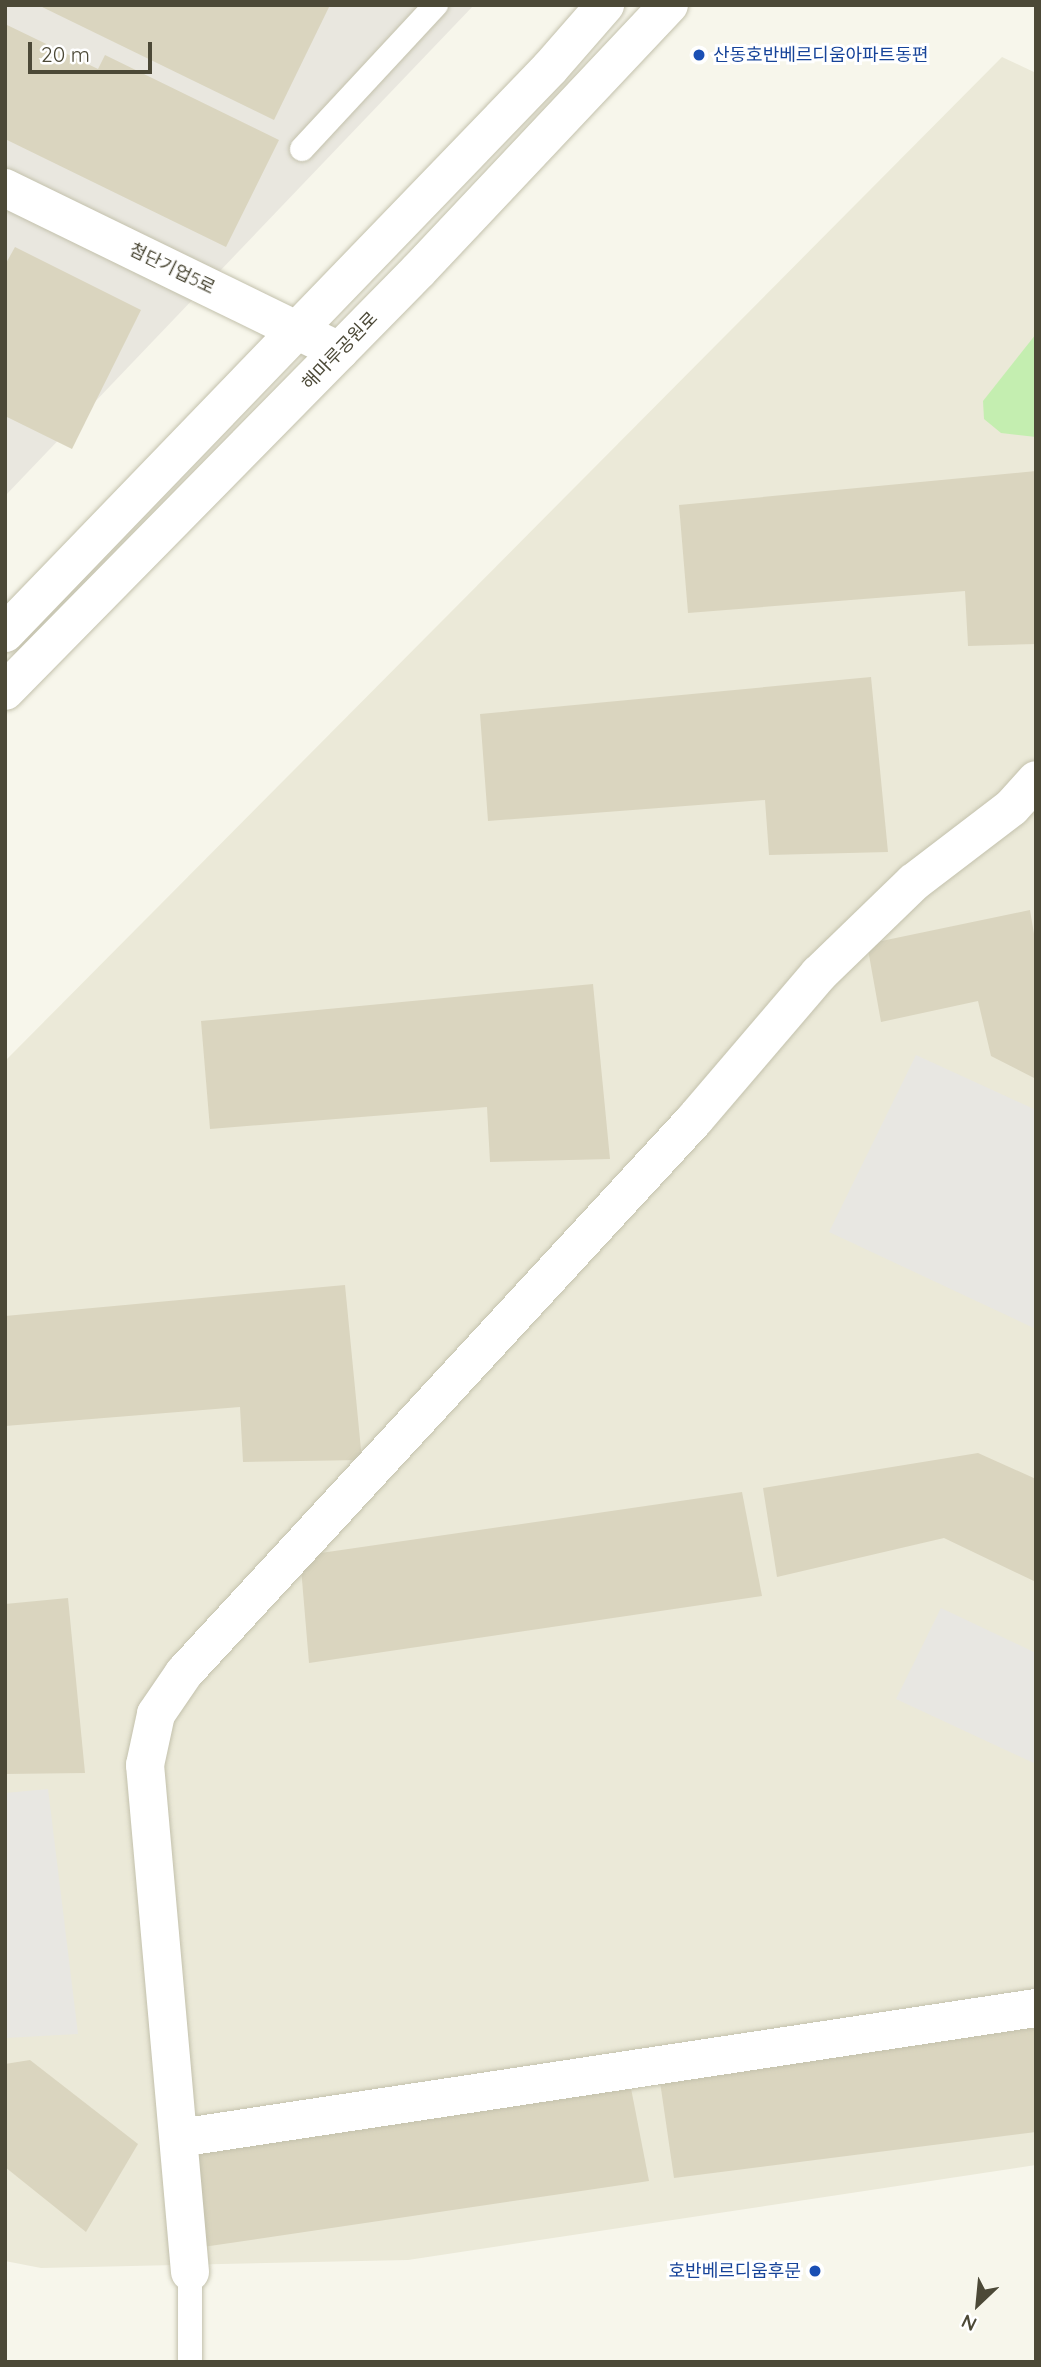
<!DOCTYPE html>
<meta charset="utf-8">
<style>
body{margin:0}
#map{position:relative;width:1041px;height:2367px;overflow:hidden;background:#f7f6eb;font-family:Quicksand,"Noto Sans KR",sans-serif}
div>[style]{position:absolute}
.residential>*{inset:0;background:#ebe9d8}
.industrial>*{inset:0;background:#e9e7df}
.green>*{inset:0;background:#c4eeb0}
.parking>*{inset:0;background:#e8e7e2}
.building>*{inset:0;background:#dad5bf}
.roads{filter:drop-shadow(0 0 2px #c3c1ac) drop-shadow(0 0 2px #c3c1ac)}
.service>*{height:24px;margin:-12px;padding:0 12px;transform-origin:12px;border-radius:12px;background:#fff}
.minor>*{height:38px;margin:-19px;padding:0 19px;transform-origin:19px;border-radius:19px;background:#fff}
.tertiary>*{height:38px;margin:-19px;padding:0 19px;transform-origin:19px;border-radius:19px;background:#fff}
.dots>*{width:19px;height:19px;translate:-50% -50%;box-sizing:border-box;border:4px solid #fff;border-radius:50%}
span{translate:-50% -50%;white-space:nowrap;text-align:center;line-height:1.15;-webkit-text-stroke:6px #fff;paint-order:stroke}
.transit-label{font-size:18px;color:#164399}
.left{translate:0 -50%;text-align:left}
.right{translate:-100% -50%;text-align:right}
.street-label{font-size:18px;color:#4c4937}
.frame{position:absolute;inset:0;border:7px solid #4c4937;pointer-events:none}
.north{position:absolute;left:943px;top:2269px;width:70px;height:70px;-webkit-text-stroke:5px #fff;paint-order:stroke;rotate:206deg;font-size:19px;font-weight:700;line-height:28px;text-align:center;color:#4c4937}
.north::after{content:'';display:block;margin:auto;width:24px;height:32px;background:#4c4937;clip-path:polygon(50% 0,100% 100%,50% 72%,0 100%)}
.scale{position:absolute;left:28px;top:42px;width:124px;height:32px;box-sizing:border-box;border:4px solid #4c4937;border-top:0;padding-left:9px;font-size:21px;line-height:24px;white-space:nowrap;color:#4c4937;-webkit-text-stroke:5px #fff;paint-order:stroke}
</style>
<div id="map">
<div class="residential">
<i style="clip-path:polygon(1002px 57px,1036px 73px,1036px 2165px,408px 2260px,41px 2268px,5px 2261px,5px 1061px)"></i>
</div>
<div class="industrial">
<i style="clip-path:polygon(5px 5px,474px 5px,5px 496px)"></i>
</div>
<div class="green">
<i style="clip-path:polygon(1036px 334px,1036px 437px,1001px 433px,984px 419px,983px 401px)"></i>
</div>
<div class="parking">
<i style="clip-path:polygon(916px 1055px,1036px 1110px,1036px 1329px,829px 1232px)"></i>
<i style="clip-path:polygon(941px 1608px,1036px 1653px,1036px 1764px,896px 1699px)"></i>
<i style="clip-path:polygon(48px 1789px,78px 2034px,5px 2038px,5px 1793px)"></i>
</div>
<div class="building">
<i style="clip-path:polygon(38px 5px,330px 5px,274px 120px)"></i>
<i style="clip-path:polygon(5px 24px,98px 69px,105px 55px,279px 140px,226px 247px,5px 139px)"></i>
<i style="clip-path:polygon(15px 247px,141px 310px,72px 449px,5px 416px,5px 265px)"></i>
<i style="clip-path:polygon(1036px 471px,1036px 644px,968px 646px,965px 591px,688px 613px,679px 505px)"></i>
<i style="clip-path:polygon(871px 677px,888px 852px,769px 855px,765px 800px,488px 821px,480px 714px)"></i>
<i style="clip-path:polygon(1030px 910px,1036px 946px,1036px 1079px,991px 1056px,978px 1001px,881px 1022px,867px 944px)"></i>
<i style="clip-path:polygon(593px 984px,610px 1159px,490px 1162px,487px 1107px,210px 1129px,201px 1021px)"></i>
<i style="clip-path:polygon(345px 1285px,362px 1460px,243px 1462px,240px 1407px,5px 1426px,5px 1316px)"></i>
<i style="clip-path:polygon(978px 1453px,1036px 1479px,1036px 1582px,944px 1538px,777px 1577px,763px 1488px)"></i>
<i style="clip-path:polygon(742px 1492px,762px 1596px,309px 1663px,300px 1556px)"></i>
<i style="clip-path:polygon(68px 1598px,85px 1773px,5px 1774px,5px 1604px)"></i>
<i style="clip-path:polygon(1036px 2027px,1036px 2132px,674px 2178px,659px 2075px)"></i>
<i style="clip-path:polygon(30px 2060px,138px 2144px,86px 2232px,5px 2167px,5px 2064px)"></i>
<i style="clip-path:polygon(629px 2078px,649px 2181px,196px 2248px,187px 2142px)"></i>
</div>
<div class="roads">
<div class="service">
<i style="left:302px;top:149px;width:197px;rotate:-47.1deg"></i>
<i style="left:190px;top:2272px;width:90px;rotate:90deg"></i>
</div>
<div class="minor">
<i style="left:5px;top:188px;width:372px;rotate:26deg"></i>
<i style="left:179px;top:2138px;width:867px;rotate:-8.63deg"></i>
<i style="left:190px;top:2272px;width:509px;rotate:-95.07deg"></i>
<i style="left:145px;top:1765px;width:52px;rotate:-77.8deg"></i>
<i style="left:156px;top:1714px;width:50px;rotate:-55.7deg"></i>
<i style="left:184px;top:1673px;width:754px;rotate:-47.31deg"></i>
<i style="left:695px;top:1119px;width:191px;rotate:-49.5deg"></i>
<i style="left:819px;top:974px;width:132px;rotate:-44.1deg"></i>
<i style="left:914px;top:882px;width:123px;rotate:-37.4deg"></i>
<i style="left:1012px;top:807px;width:36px;rotate:-48deg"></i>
</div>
<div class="tertiary">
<i style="left:5px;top:633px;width:785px;rotate:-46.03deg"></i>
<i style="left:550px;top:68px;width:84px;rotate:-48.9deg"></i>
<i style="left:5px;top:691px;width:589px;rotate:-45.48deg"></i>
<i style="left:418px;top:271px;width:366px;rotate:-46.7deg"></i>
</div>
</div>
<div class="dots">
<i style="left:699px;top:55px;background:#1a4fb4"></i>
<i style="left:815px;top:2271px;background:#1a4fb4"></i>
</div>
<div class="transit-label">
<span class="left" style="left:713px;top:55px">산동호반베르디움아파트동편</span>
<span class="right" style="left:801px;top:2271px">호반베르디움후문</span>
</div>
<div class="street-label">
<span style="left:172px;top:269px;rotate:26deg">첨단기업5로</span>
<span style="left:340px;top:351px;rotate:-46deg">해마루공원로</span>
</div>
<div class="frame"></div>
<div class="north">N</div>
<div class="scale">20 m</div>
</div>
